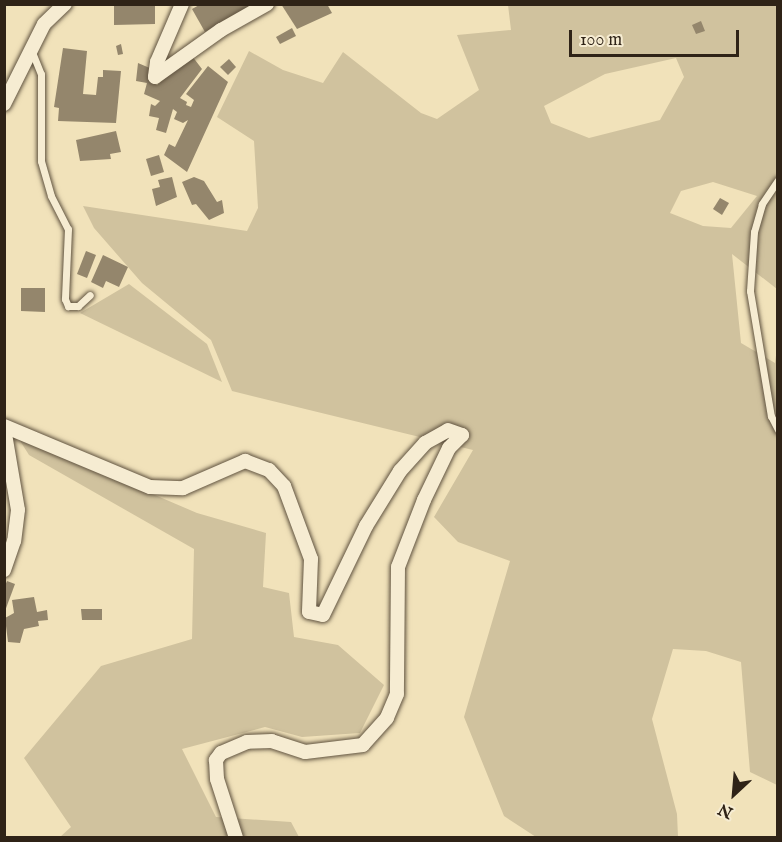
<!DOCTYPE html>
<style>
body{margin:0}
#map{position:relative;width:782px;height:842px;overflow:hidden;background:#f1e2ba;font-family:"IM FELL English",serif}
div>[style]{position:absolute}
.green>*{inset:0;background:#d0c29e}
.building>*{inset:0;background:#94866c}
.roads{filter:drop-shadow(0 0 2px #605340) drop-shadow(0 0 2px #605340)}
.lane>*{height:7px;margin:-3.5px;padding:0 3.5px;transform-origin:3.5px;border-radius:3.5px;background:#f6ecd2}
.street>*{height:14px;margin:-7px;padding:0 7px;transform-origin:7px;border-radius:7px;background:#f6ecd2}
span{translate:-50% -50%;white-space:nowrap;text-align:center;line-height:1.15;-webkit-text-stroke:5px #f6ecd2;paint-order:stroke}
.frame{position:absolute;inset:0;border:6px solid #2f2317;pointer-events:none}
.north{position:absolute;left:704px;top:764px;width:60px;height:60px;-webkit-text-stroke:4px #f6ecd2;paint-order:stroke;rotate:206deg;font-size:16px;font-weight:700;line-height:24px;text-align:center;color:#2f2317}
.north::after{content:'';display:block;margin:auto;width:21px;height:27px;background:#2f2317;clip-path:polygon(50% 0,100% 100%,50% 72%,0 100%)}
.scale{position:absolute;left:569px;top:30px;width:170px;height:27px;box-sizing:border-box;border:3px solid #2f2317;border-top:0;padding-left:8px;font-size:18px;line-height:21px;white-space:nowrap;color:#2f2317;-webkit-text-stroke:4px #f6ecd2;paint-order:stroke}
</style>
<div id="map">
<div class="green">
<i style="clip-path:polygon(evenodd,508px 5px,777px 5px,777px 289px,732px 254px,741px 343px,775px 363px,777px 348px,777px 785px,750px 772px,741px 662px,706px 651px,673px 649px,652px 719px,677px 814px,678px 837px,536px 837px,504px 816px,464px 717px,510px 561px,458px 542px,434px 517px,473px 450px,232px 391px,211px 340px,142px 283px,94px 228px,83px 206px,247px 231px,258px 208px,254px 141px,217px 117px,249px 51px,283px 70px,323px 83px,343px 52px,421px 113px,437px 119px,479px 90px,457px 35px,511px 30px,508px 5px,676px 58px,684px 77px,660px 120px,589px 138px,551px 123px,544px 106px,605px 74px,676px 58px,508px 5px,713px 182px,757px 196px,731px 228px,703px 226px,670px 213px,681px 191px,713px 182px)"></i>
<i style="clip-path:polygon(129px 284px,207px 344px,222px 382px,80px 313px)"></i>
<i style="clip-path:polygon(17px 436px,197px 513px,266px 533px,263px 587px,289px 593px,294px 637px,338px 645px,384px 685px,360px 733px,302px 737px,265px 727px,182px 749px,216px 817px,291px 822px,299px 837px,60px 837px,71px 827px,24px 758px,101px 666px,192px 639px,194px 549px,29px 455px)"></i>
</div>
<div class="building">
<i style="clip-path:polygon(114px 4px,155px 4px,155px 24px,114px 25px)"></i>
<i style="clip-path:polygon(201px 4px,247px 4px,249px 8px,205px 32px,192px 9px)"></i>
<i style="clip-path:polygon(281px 4px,327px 4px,332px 13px,297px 29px)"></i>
<i style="clip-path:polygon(701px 21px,705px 31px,696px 34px,692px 25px)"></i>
<i style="clip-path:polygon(292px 28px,296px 36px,280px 44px,276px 37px)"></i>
<i style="clip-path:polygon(121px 44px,123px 54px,118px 55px,116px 46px)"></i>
<i style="clip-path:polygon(63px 48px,87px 51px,83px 94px,96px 95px,98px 77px,103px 77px,103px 70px,121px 71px,116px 123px,58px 121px,59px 108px,54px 107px)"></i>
<i style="clip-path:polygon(192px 56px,202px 69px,180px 98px,187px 102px,186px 105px,191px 107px,194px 100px,186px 94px,208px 66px,228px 82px,187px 172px,164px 155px,169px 144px,175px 147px,188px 120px,183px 123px,174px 119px,177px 112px,173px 109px,166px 133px,156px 130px,159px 118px,149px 116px,151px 104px,155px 106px,160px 101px,144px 94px,147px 83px,136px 81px,138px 63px,152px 69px,153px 83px,157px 85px)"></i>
<i style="clip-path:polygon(229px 59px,236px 67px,228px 75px,220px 67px)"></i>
<i style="clip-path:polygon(116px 131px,121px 152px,110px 154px,111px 159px,80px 161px,76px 140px)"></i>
<i style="clip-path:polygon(159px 155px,164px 172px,151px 176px,146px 159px)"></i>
<i style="clip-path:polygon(172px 177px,177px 197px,156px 206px,152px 189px,160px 187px,158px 180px)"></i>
<i style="clip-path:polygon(194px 177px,204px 181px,217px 202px,222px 200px,224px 213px,209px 220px,196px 204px,192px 205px,182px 182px)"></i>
<i style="clip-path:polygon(720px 198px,729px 203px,722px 215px,713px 209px)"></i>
<i style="clip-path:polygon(86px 251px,96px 255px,87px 278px,77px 274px)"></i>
<i style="clip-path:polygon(103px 255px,128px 267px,119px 287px,106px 281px,103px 288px,91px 282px)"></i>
<i style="clip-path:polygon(21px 288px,45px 288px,45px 312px,21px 311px)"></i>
<i style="clip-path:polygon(7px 581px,15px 584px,5px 611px,4px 588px)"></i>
<i style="clip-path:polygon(34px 597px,37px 612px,47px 610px,48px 620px,38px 621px,39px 626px,24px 629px,20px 643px,8px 642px,5px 618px,14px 613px,12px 600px)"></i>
<i style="clip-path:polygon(81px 609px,102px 609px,102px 620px,82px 620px)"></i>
</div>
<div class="roads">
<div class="lane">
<i style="left:32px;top:52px;width:24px;rotate:68deg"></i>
<i style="left:41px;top:74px;width:87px;rotate:90deg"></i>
<i style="left:41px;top:161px;width:36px;rotate:74deg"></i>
<i style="left:51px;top:196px;width:37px;rotate:63deg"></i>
<i style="left:68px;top:229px;width:70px;rotate:92.5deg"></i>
<i style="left:65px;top:299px;width:8px;rotate:67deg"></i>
<i style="left:68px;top:306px;width:10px"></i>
<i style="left:78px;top:306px;width:16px;rotate:-43deg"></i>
<i style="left:778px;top:180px;width:29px;rotate:124deg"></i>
<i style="left:762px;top:204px;width:29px;rotate:106deg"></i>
<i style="left:754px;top:232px;width:59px;rotate:93.9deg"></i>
<i style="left:750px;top:291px;width:127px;rotate:80.5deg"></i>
<i style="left:771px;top:416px;width:16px;rotate:63deg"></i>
</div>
<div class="street">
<i style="left:182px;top:4px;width:63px;rotate:113.3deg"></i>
<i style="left:157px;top:62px;width:15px;rotate:98deg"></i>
<i style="left:155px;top:77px;width:81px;rotate:-35.5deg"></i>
<i style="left:221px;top:30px;width:53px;rotate:-29.5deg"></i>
<i style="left:4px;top:104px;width:89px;rotate:-63.4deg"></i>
<i style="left:44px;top:24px;width:29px;rotate:-44deg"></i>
<i style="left:4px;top:426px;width:158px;rotate:22.7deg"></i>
<i style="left:150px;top:487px;width:33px;rotate:2deg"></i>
<i style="left:183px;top:488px;width:68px;rotate:-23.5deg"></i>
<i style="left:245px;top:461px;width:26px;rotate:21deg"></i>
<i style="left:269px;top:470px;width:22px;rotate:47deg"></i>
<i style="left:284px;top:486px;width:78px;rotate:69.7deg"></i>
<i style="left:311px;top:559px;width:53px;rotate:92.2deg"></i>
<i style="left:309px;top:612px;width:14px;rotate:12deg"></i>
<i style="left:323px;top:615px;width:99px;rotate:-64.2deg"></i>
<i style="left:366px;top:526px;width:65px;rotate:-58.3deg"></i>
<i style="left:400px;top:471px;width:38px;rotate:-48deg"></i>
<i style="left:425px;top:443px;width:26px;rotate:-29deg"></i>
<i style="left:448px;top:430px;width:15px;rotate:20deg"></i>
<i style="left:462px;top:435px;width:18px;rotate:135deg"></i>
<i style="left:449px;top:448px;width:58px;rotate:115.7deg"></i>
<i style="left:424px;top:500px;width:72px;rotate:111.2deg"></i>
<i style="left:398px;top:567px;width:127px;rotate:90.5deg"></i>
<i style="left:397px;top:694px;width:26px;rotate:113deg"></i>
<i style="left:387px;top:718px;width:36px;rotate:132deg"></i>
<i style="left:363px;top:745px;width:58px;rotate:173.1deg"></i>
<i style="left:305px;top:752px;width:35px;rotate:-162deg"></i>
<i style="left:272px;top:741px;width:25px;rotate:178deg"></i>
<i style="left:247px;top:742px;width:28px;rotate:157deg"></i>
<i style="left:221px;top:753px;width:9px;rotate:126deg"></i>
<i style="left:216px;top:760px;width:19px;rotate:87deg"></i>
<i style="left:217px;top:779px;width:62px;rotate:72.1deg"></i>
<i style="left:4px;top:428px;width:83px;rotate:80.3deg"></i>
<i style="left:18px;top:510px;width:31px;rotate:97deg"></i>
<i style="left:14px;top:541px;width:31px;rotate:109deg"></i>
</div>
</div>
<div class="frame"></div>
<div class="north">N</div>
<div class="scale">100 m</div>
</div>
